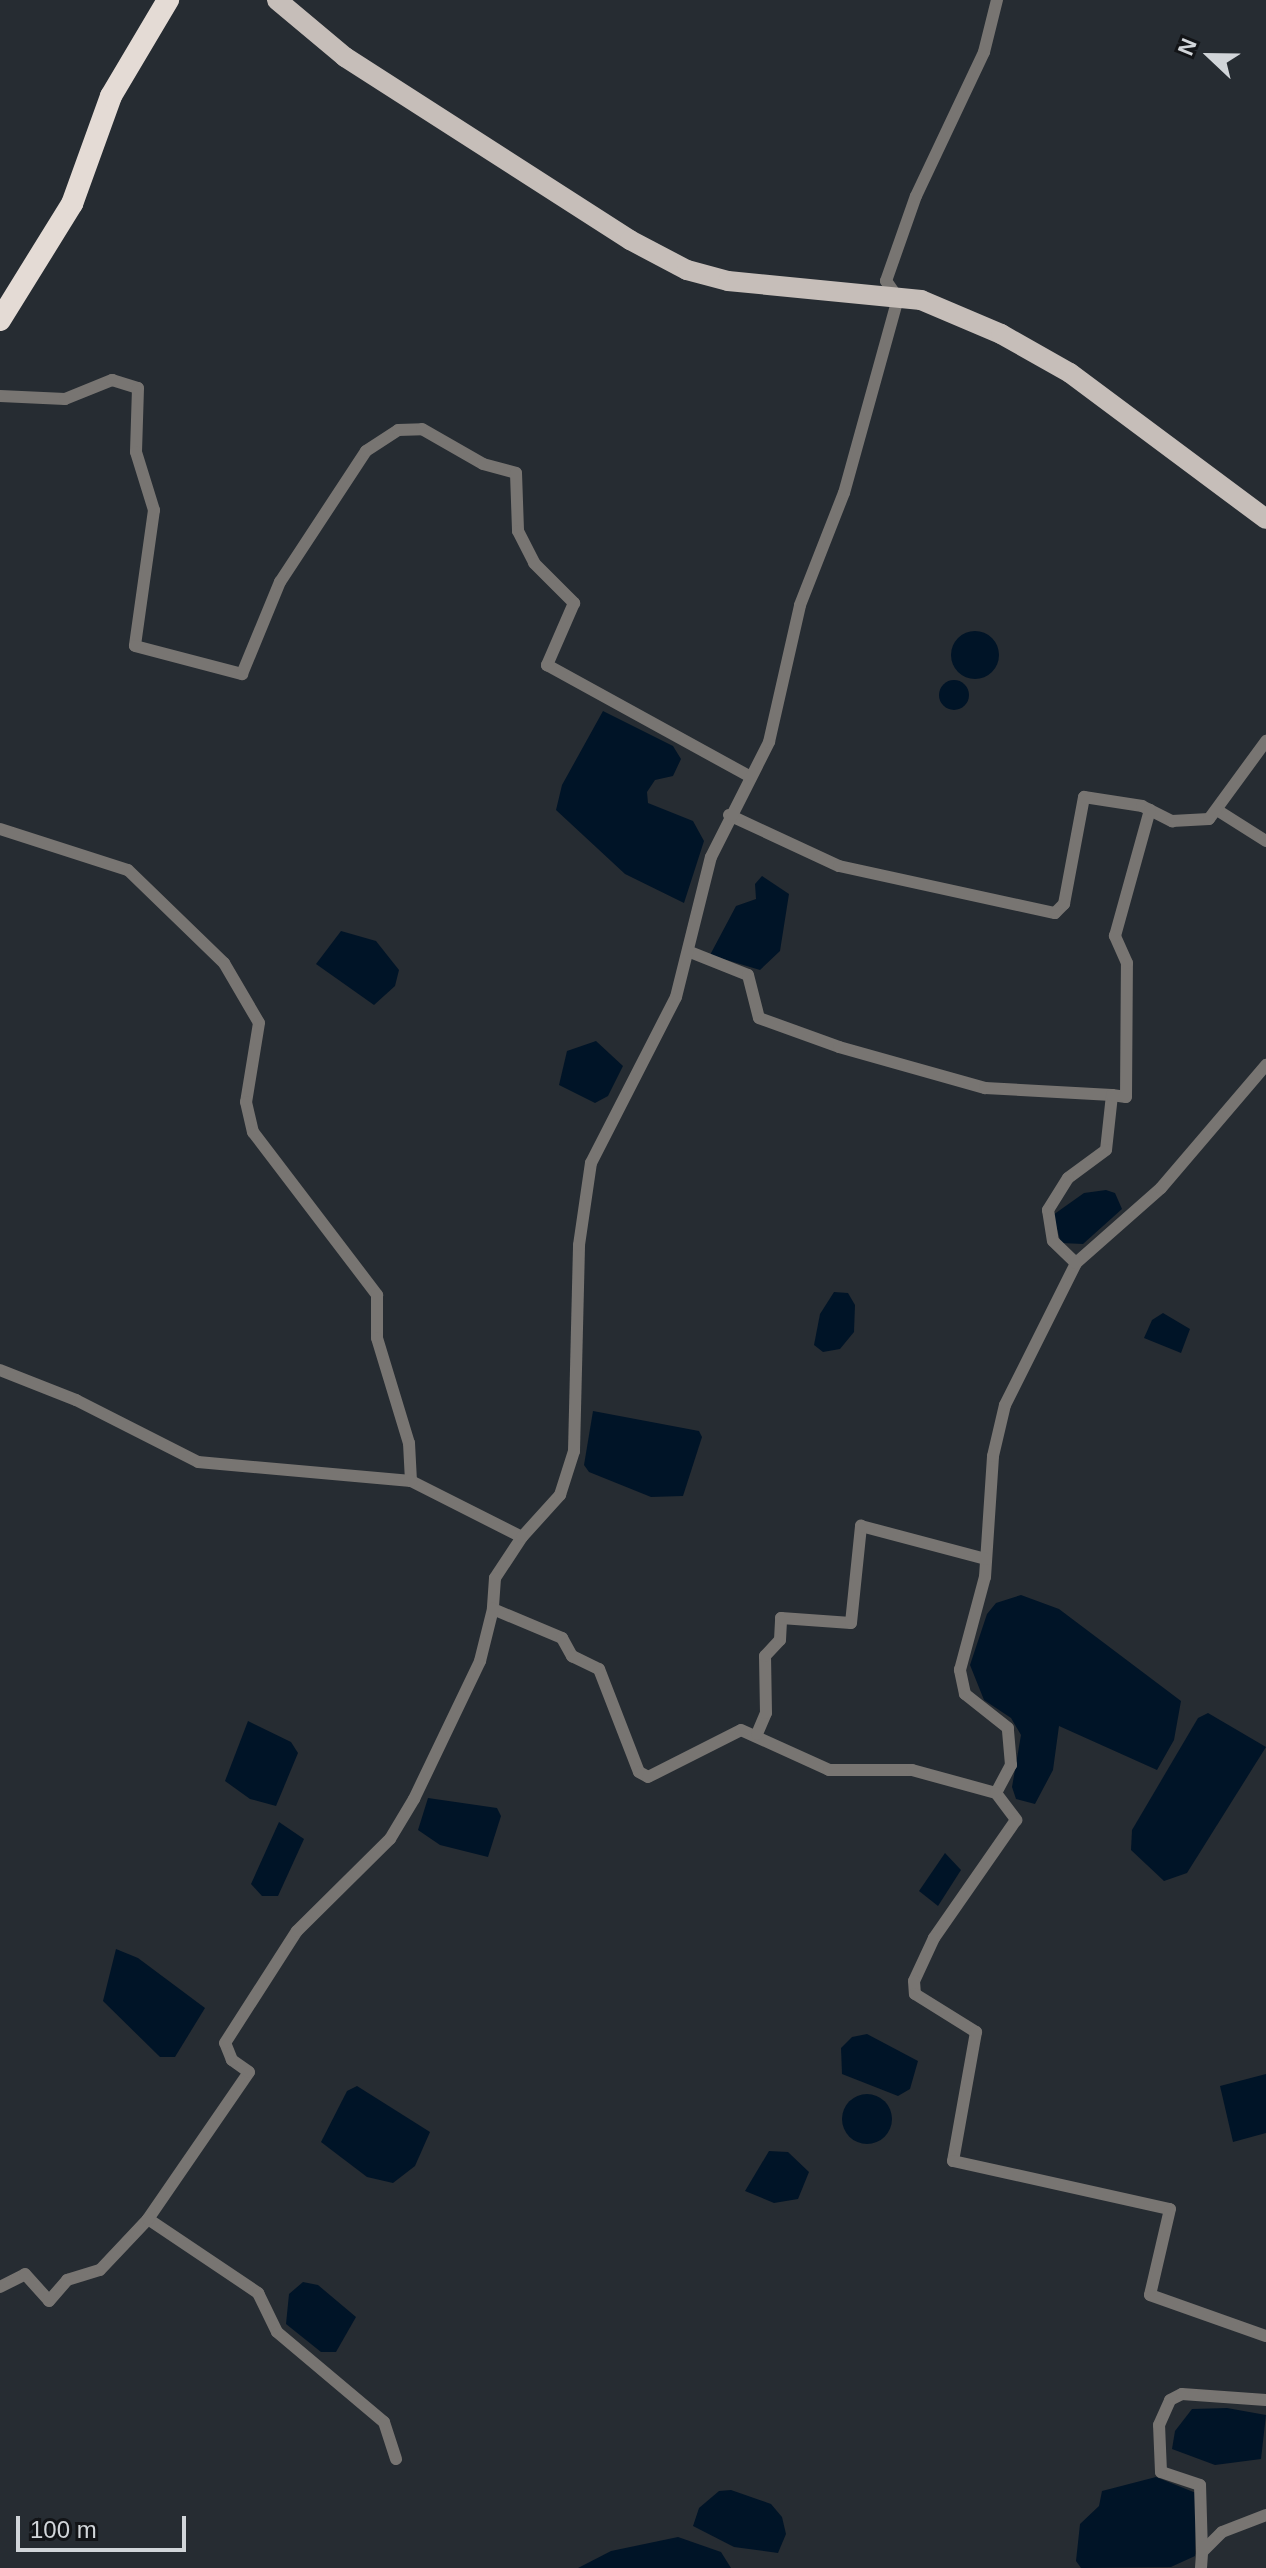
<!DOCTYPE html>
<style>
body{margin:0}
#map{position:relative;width:1266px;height:2568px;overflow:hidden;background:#262c32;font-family:Helvetica,sans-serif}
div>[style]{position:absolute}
.water>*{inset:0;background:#001427}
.round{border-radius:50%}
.street>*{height:12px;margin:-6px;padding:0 6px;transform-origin:6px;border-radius:6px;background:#787572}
.primary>*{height:20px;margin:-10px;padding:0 10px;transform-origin:10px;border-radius:10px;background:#c6beb9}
.highway>*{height:22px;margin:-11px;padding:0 11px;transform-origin:11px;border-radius:11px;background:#e4dbd5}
span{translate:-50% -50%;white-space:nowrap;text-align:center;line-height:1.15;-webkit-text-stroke:8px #121417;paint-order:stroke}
.north{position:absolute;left:1170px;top:16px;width:80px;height:80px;-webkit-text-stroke:6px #121417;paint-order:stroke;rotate:292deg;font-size:22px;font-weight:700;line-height:32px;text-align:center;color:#d1d5d9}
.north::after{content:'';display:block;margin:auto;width:28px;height:36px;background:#d1d5d9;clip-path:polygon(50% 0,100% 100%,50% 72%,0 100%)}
.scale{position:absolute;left:16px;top:2516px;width:170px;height:36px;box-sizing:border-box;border:4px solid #d1d5d9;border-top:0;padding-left:10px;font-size:24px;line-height:28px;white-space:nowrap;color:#d1d5d9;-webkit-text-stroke:6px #121417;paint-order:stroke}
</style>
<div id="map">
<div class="water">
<i class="round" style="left:951px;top:631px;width:48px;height:48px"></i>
<i class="round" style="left:939px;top:680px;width:30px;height:30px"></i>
<i style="clip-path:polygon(603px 711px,673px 746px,681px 759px,673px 776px,655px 780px,647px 792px,648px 803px,693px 821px,704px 841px,684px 903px,625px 874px,556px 810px,562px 785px)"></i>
<i style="clip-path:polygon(762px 876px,789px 894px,780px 951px,760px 970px,710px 955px,736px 906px,756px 899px,755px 884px)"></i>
<i style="clip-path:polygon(341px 931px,376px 941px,399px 970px,395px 986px,374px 1005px,316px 964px)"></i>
<i style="clip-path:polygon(596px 1041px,623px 1066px,608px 1096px,595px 1103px,559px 1085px,567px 1051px)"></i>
<i style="clip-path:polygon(1106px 1190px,1115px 1193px,1122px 1209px,1083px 1244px,1061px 1243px,1053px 1215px,1084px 1193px)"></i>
<i style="clip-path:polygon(834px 1292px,848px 1293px,855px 1305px,854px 1332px,840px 1349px,823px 1352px,814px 1345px,820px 1314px)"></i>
<i style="clip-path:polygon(1163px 1313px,1190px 1329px,1181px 1353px,1144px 1338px,1152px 1320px)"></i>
<i style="clip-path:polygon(593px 1411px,699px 1431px,702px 1437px,683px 1496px,651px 1497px,589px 1472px,584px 1465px)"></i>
<i style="clip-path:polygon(1021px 1595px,1059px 1609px,1181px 1701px,1174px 1740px,1157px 1770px,1059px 1726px,1053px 1770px,1035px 1804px,1016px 1799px,1012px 1787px,1021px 1735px,1011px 1718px,984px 1700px,970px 1665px,987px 1614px,996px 1603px)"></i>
<i style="clip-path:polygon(1208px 1713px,1266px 1747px,1187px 1873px,1164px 1881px,1131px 1850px,1132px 1830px,1198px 1718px)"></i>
<i style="clip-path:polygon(248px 1721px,291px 1742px,298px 1753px,276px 1806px,250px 1799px,225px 1781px)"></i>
<i style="clip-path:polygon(428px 1798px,497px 1808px,501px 1816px,488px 1857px,440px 1845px,418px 1830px)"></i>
<i style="clip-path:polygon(279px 1822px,304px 1839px,278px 1896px,262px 1896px,251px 1884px)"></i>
<i style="clip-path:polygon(945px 1853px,961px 1870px,938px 1906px,919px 1891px)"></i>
<i style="clip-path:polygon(116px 1949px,138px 1958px,205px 2008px,175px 2057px,160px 2057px,103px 2001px)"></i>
<i style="clip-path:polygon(867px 2034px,918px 2061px,910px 2089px,898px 2096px,842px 2074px,841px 2048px,852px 2037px)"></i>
<i style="clip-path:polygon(1266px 2074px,1266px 2133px,1233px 2142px,1220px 2086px)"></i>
<i style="clip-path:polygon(357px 2086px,430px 2132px,415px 2166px,393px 2183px,367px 2177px,321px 2142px,347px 2091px)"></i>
<i class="round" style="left:842px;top:2094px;width:50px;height:50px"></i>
<i style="clip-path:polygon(769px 2151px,788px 2152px,809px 2172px,798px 2199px,774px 2203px,745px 2191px)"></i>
<i style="clip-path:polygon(303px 2282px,318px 2285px,356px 2317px,336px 2352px,321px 2352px,286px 2324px,289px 2294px)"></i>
<i style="clip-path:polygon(1227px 2408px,1266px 2415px,1261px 2459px,1215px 2465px,1172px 2449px,1175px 2431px,1192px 2409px)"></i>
<i style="clip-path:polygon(1156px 2477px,1196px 2493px,1195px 2556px,1171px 2567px,1081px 2568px,1076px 2561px,1080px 2524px,1099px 2506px,1102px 2491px)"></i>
<i style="clip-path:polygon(731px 2490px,771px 2504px,782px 2517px,786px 2534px,778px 2553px,734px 2547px,693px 2526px,699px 2508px,719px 2491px)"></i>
<i style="clip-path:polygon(678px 2537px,721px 2552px,731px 2568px,578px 2568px,611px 2551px)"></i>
</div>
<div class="street">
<i style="left:0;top:396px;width:65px;rotate:2.6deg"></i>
<i style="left:65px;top:399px;width:51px;rotate:-22deg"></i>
<i style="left:112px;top:380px;width:27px;rotate:17deg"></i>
<i style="left:138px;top:388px;width:64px;rotate:91.8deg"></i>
<i style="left:136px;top:452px;width:61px;rotate:72.8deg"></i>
<i style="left:154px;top:510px;width:137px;rotate:98deg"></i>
<i style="left:135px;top:646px;width:111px;rotate:14.7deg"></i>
<i style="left:242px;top:674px;width:100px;rotate:-67.6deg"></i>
<i style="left:280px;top:582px;width:157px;rotate:-56.7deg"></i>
<i style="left:366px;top:451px;width:38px;rotate:-33deg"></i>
<i style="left:398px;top:430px;width:24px;rotate:-2deg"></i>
<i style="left:422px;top:429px;width:70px;rotate:29.8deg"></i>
<i style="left:483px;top:464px;width:34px;rotate:15deg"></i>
<i style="left:516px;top:473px;width:58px;rotate:88deg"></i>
<i style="left:518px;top:531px;width:36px;rotate:63deg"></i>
<i style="left:534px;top:563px;width:57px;rotate:45deg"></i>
<i style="left:574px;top:603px;width:68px;rotate:113.5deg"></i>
<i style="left:547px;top:665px;width:230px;rotate:28.8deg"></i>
<i style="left:1217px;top:810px;width:58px;rotate:32.3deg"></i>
<i style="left:729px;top:815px;width:121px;rotate:24.9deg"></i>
<i style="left:839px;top:866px;width:221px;rotate:12.3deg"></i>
<i style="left:1055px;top:913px;width:13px;rotate:-45deg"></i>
<i style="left:1064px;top:904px;width:109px;rotate:-79.4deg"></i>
<i style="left:1084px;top:797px;width:59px;rotate:8.8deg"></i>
<i style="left:1142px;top:806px;width:34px;rotate:27deg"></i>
<i style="left:1172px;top:821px;width:37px;rotate:-3deg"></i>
<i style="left:1209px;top:819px;width:97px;rotate:-53.8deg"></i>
<i style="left:0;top:829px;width:134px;rotate:17.8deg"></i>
<i style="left:128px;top:870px;width:134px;rotate:44.1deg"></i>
<i style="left:224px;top:963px;width:69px;rotate:59.7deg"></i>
<i style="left:259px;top:1023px;width:80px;rotate:99.3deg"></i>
<i style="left:246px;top:1102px;width:31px;rotate:77deg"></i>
<i style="left:253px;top:1132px;width:205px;rotate:52.7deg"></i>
<i style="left:377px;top:1295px;width:43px;rotate:90deg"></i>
<i style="left:377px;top:1338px;width:110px;rotate:73.1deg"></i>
<i style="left:409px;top:1443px;width:38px;rotate:87deg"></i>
<i style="left:411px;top:1481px;width:124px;rotate:26.8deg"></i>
<i style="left:522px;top:1537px;width:49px;rotate:123.4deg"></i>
<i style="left:495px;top:1578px;width:31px;rotate:94deg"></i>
<i style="left:493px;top:1609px;width:75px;rotate:22.8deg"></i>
<i style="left:562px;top:1638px;width:21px;rotate:61deg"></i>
<i style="left:572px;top:1656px;width:30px;rotate:26deg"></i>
<i style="left:599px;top:1669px;width:110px;rotate:68.8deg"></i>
<i style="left:639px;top:1772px;width:10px;rotate:29deg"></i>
<i style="left:648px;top:1777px;width:104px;rotate:-26.8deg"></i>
<i style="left:741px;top:1730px;width:97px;rotate:24.4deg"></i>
<i style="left:829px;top:1770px;width:83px"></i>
<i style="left:912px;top:1770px;width:87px;rotate:15.3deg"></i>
<i style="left:996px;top:1793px;width:32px;rotate:-62deg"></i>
<i style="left:1011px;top:1765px;width:37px;rotate:-95deg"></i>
<i style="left:1008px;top:1728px;width:55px;rotate:-141.7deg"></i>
<i style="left:965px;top:1694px;width:25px;rotate:-102deg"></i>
<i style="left:960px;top:1670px;width:96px;rotate:-75deg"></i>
<i style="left:985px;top:1577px;width:121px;rotate:-86.2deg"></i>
<i style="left:993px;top:1456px;width:52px;rotate:-76.8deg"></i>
<i style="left:1005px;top:1405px;width:159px;rotate:-63.4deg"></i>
<i style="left:1076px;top:1263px;width:113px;rotate:-41.4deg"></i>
<i style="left:1161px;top:1188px;width:162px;rotate:-49.5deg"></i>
<i style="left:690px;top:952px;width:62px;rotate:21.6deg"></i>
<i style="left:748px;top:975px;width:44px;rotate:75.7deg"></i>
<i style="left:759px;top:1018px;width:85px;rotate:19.9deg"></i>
<i style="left:839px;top:1047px;width:152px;rotate:15.7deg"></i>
<i style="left:985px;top:1088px;width:127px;rotate:3.2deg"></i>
<i style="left:1112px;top:1095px;width:55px;rotate:96.2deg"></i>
<i style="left:1106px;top:1150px;width:47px;rotate:143.6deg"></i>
<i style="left:1068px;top:1178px;width:38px;rotate:122deg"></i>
<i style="left:1048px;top:1210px;width:31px;rotate:81deg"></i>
<i style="left:1053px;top:1241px;width:32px;rotate:44deg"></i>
<i style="left:1112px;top:1095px;width:14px;rotate:8deg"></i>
<i style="left:1126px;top:1097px;width:134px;rotate:-89.6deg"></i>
<i style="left:1127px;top:963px;width:30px;rotate:-114deg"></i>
<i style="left:1115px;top:936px;width:131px;rotate:-74.5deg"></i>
<i style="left:0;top:1370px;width:82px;rotate:21.5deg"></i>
<i style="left:76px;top:1400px;width:137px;rotate:26.9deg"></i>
<i style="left:198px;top:1462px;width:214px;rotate:5.1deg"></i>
<i style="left:522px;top:1537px;width:57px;rotate:-47.9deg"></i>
<i style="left:560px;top:1495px;width:46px;rotate:-72.3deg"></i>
<i style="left:574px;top:1451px;width:206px;rotate:-88.6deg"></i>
<i style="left:579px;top:1245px;width:83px;rotate:-81.7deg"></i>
<i style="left:591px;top:1163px;width:186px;rotate:-62.9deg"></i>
<i style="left:676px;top:997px;width:144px;rotate:-76deg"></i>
<i style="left:711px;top:857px;width:129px;rotate:-63.2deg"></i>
<i style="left:769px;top:742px;width:140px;rotate:-77.2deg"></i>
<i style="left:800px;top:605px;width:120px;rotate:-68.6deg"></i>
<i style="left:844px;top:493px;width:202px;rotate:-74.5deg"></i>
<i style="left:898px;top:298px;width:21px;rotate:-125deg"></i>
<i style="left:886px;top:281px;width:90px;rotate:-70.6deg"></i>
<i style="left:916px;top:196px;width:159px;rotate:-64.7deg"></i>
<i style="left:984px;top:52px;width:54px;rotate:-76deg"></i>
<i style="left:757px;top:1734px;width:23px;rotate:-67deg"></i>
<i style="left:766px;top:1713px;width:57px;rotate:-91deg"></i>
<i style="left:765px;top:1656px;width:22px;rotate:-47deg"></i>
<i style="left:780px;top:1640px;width:22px;rotate:-87deg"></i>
<i style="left:781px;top:1618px;width:70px;rotate:4.1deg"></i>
<i style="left:851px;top:1623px;width:98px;rotate:-84.1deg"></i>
<i style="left:861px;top:1526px;width:129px;rotate:14.8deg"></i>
<i style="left:996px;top:1793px;width:34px;rotate:53deg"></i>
<i style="left:1016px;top:1820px;width:144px;rotate:124.8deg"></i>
<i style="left:934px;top:1938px;width:47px;rotate:114.9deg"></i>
<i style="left:914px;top:1981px;width:13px;rotate:86deg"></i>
<i style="left:915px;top:1994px;width:72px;rotate:31.9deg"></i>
<i style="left:976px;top:2032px;width:131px;rotate:100.1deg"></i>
<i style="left:953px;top:2161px;width:222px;rotate:12.5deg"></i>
<i style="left:1170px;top:2209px;width:88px;rotate:103.1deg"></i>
<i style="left:1150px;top:2295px;width:123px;rotate:19.5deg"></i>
<i style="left:148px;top:2219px;width:133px;rotate:33.9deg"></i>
<i style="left:258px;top:2293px;width:43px;rotate:64deg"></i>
<i style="left:277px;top:2332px;width:140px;rotate:40.1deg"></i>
<i style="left:384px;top:2422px;width:39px;rotate:72deg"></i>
<i style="left:0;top:2287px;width:28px;rotate:-27deg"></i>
<i style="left:25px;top:2274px;width:36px;rotate:48deg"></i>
<i style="left:49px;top:2301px;width:28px;rotate:-49deg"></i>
<i style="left:67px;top:2280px;width:34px;rotate:-17deg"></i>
<i style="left:100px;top:2270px;width:70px;rotate:-46.7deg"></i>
<i style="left:148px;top:2219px;width:178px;rotate:-55.5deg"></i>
<i style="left:249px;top:2072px;width:21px;rotate:-145deg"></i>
<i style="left:232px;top:2060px;width:18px;rotate:-112deg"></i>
<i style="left:225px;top:2043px;width:133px;rotate:-57.3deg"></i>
<i style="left:297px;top:1931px;width:131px;rotate:-44.7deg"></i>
<i style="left:390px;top:1839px;width:47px;rotate:-59deg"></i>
<i style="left:414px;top:1799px;width:153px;rotate:-64.4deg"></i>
<i style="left:480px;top:1661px;width:54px;rotate:-76deg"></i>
<i style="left:1202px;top:2552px;width:67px;rotate:-91.7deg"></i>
<i style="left:1200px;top:2485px;width:41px;rotate:-161.6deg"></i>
<i style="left:1161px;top:2472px;width:47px;rotate:-92.4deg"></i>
<i style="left:1159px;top:2425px;width:27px;rotate:-66deg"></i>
<i style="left:1170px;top:2400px;width:13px;rotate:-27deg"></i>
<i style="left:1182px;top:2394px;width:84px;rotate:4.1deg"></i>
<i style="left:1201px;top:2568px;width:16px;rotate:-86deg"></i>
<i style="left:1202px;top:2552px;width:28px;rotate:-45deg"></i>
<i style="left:1222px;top:2532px;width:47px;rotate:-21.1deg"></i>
</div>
<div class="primary">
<i style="left:277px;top:0;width:89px;rotate:40deg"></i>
<i style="left:345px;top:57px;width:339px;rotate:32.7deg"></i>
<i style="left:630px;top:240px;width:64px;rotate:27.8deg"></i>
<i style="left:687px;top:270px;width:42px;rotate:15deg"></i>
<i style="left:728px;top:281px;width:194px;rotate:5.6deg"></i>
<i style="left:921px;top:300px;width:87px;rotate:23deg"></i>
<i style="left:1001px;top:334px;width:79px;rotate:29.5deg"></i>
<i style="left:1070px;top:373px;width:244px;rotate:36.7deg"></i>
</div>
<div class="highway">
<i style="left:0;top:320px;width:137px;rotate:-58.2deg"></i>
<i style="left:72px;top:204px;width:115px;rotate:-70.1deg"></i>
<i style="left:111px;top:96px;width:112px;rotate:-59.3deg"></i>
</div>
<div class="north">N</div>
<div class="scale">100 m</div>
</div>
